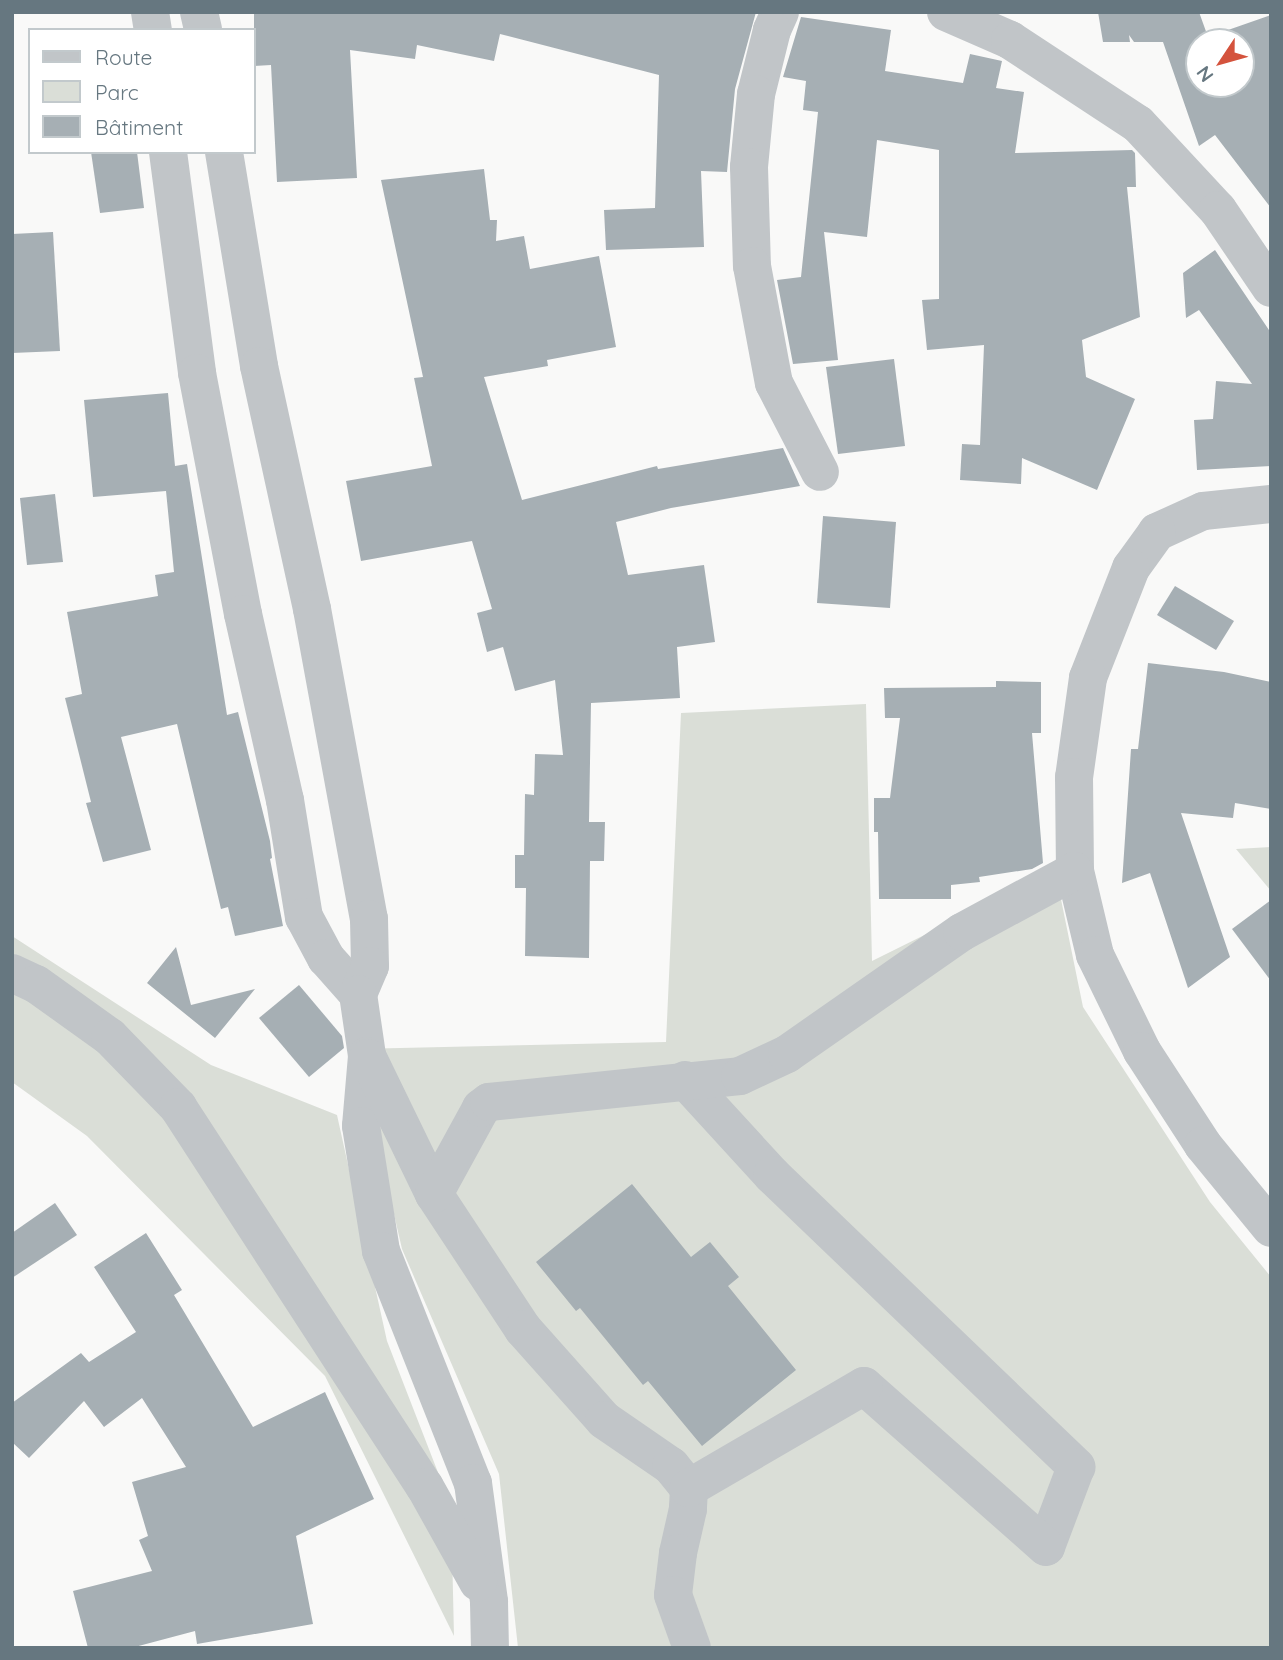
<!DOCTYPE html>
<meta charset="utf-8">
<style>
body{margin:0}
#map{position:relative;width:1283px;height:1660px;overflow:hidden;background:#f9f9f8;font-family:Quicksand,sans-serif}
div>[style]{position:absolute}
.green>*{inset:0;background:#daded7}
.building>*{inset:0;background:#a6afb4}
.minor>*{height:38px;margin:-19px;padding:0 19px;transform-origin:19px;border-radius:19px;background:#c1c5c8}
span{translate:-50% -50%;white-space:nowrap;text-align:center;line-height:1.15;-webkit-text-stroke:7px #fff;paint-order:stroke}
.frame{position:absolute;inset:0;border:14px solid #667780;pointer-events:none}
.legend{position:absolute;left:28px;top:28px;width:228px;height:126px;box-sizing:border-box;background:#fff;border:2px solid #c2c9cc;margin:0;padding:9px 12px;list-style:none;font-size:21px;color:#667780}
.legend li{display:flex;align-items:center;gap:14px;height:35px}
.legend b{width:35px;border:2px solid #c2c9cc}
.north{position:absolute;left:1185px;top:28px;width:70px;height:70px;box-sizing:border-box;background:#fff;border:2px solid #c2c9cc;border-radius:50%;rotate:234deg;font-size:19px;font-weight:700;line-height:28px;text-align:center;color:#667780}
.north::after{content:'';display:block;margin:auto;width:24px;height:32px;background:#d4533d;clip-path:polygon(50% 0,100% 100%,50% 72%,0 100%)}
</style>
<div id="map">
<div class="green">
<i style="clip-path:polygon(866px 704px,872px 961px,1055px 870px,1083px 1007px,1210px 1202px,1271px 1277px,1271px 1648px,518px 1648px,499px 1474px,402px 1249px,356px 1049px,666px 1042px,681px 713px)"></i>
<i style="clip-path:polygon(1271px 847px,1271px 891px,1236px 849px)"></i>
<i style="clip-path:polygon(12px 936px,211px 1065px,337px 1115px,387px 1341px,451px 1506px,454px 1636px,325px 1376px,87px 1136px,12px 1082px)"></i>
</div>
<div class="building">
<i style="clip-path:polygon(254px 12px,756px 12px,735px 89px,727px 172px,701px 171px,704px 247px,606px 250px,604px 210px,655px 208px,659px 75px,500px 34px,494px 61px,417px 45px,415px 59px,350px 50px,357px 178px,277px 182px,271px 65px,254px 66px)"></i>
<i style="clip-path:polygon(evenodd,1098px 12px,1199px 12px,1208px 37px,1271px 15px,1271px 208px,1215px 135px,1199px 146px,1163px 42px,1134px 42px,1129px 35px,1130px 42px,1103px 42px,1098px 12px,1199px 42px,1241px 42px,1241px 84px,1199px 84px,1199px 42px)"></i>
<i style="clip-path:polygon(801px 17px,891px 30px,885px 71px,963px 83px,970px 54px,1002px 61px,996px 88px,1024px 92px,1015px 153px,1132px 150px,1135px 153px,1136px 187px,1127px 187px,1140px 317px,1082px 340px,1086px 377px,1135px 399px,1097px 490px,1022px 458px,1021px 484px,960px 480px,962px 444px,980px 445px,984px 345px,927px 350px,922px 300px,939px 299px,939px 150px,877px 140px,867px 237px,824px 232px,838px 360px,793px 364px,777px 280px,801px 277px,818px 112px,803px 110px,806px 81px,783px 77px)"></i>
<i style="clip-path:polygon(91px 152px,137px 152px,144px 208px,100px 213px)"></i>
<i style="clip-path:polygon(484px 169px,490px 220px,497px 220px,496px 241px,524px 236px,530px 269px,599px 256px,616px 347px,547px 360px,548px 366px,484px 377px,522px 500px,657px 466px,658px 469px,783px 448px,800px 486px,671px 508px,616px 522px,628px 575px,704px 565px,715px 642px,677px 647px,680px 698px,591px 703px,589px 822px,605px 822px,604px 861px,590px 861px,589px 958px,525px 956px,526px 888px,515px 888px,515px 855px,524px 855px,525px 794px,534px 795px,535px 754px,563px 755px,555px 680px,515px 691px,503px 647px,487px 652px,477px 613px,492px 609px,472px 541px,361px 561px,346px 481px,432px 466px,414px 378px,423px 377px,381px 180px)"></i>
<i style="clip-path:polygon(53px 232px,60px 351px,12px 353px,12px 234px)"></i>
<i style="clip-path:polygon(1215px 250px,1271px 333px,1271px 466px,1197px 470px,1194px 420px,1213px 419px,1216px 381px,1252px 384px,1199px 310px,1186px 318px,1183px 273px)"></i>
<i style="clip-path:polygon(894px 359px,905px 446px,838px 454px,826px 367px)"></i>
<i style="clip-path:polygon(168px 393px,175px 466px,187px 464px,227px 715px,238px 712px,270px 841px,272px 858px,270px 859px,283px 926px,235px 936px,228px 907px,221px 909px,177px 724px,121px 737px,151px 850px,103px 862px,86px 803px,91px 802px,65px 698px,82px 694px,67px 612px,158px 596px,155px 575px,174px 572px,166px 491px,93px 497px,84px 400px)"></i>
<i style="clip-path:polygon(55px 494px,63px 562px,27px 565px,20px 498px)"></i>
<i style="clip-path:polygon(823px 516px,896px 522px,890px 608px,817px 603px)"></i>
<i style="clip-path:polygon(1175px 586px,1234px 621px,1216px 650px,1157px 615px)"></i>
<i style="clip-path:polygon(1148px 663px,1224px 672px,1271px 682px,1271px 809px,1235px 803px,1233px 818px,1181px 813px,1230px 957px,1188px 988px,1150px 873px,1122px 883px,1131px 749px,1138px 749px)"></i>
<i style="clip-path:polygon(996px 681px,1041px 682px,1041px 733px,1032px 733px,1043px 863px,1032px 869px,979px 877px,980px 882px,951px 885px,951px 899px,879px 899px,878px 832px,874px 832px,874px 798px,890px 798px,900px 718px,885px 718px,884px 688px,996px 687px)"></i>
<i style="clip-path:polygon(1271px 900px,1271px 981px,1232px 929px)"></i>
<i style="clip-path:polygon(176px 947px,191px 1005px,255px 989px,215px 1038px,147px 983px)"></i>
<i style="clip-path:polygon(299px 985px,342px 1036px,344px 1048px,309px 1077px,259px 1018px)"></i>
<i style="clip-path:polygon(632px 1184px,691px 1257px,710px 1242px,739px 1277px,728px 1286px,796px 1370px,702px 1446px,648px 1381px,643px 1385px,580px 1308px,576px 1311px,536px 1262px)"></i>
<i style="clip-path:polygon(55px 1203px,77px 1235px,12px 1278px,12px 1233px)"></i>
<i style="clip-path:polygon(146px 1233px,182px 1290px,174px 1295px,253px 1427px,325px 1392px,374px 1499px,296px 1536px,313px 1624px,197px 1644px,195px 1631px,131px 1648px,88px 1648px,73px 1591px,152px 1571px,139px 1540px,148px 1536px,132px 1482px,186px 1467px,142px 1398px,104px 1427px,84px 1401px,29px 1458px,12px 1442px,12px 1403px,81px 1353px,89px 1362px,136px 1332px,94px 1267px)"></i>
</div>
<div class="minor">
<i style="left:150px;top:12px;width:18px;rotate:81deg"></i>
<i style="left:199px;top:12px;width:18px;rotate:77deg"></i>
<i style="left:780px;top:12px;width:20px;rotate:114deg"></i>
<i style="left:772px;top:30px;width:66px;rotate:104deg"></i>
<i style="left:756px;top:94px;width:73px;rotate:95.5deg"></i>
<i style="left:749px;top:167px;width:99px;rotate:88.3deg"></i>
<i style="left:752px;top:266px;width:119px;rotate:79.4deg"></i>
<i style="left:774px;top:383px;width:100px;rotate:62.7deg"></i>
<i style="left:946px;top:12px;width:70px;rotate:23.6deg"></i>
<i style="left:1010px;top:40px;width:153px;rotate:33.3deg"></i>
<i style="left:1138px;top:124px;width:117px;rotate:47.1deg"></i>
<i style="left:1218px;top:210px;width:94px;rotate:55.8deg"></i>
<i style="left:168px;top:152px;width:223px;rotate:82.5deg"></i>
<i style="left:197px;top:373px;width:245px;rotate:79.2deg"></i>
<i style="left:243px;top:614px;width:191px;rotate:77.3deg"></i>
<i style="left:285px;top:800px;width:119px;rotate:80.8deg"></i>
<i style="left:304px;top:917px;width:47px;rotate:61.8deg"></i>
<i style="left:326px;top:958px;width:48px;rotate:48.4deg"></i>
<i style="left:224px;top:152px;width:217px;rotate:80.7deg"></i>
<i style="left:259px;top:366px;width:249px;rotate:77.7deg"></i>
<i style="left:312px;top:609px;width:315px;rotate:79.6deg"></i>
<i style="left:369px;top:919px;width:47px;rotate:88.8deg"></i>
<i style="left:370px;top:966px;width:30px;rotate:113deg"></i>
<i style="left:358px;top:994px;width:63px;rotate:81.7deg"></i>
<i style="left:367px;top:1056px;width:70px;rotate:94.9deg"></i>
<i style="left:361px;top:1126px;width:127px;rotate:80.9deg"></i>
<i style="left:381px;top:1251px;width:250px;rotate:68.4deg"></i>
<i style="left:473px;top:1483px;width:120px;rotate:82.3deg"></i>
<i style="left:489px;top:1602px;width:46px;rotate:88.8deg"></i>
<i style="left:1271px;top:504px;width:68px;rotate:174.1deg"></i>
<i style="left:1203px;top:511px;width:51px;rotate:155.5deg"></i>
<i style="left:1157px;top:532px;width:44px;rotate:125.8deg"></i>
<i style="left:1131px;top:568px;width:118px;rotate:111.4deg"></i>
<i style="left:1088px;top:678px;width:100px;rotate:98deg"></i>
<i style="left:1074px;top:777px;width:94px;rotate:89.4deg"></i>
<i style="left:1075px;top:871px;width:86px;rotate:76.6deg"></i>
<i style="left:1095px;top:955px;width:107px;rotate:63.9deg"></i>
<i style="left:1142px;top:1051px;width:112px;rotate:57deg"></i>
<i style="left:1203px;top:1145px;width:107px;rotate:50.7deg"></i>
<i style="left:12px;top:973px;width:26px;rotate:25deg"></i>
<i style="left:36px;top:984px;width:91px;rotate:35.6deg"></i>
<i style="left:110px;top:1037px;width:98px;rotate:45.8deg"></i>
<i style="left:178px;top:1107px;width:453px;rotate:57deg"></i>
<i style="left:425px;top:1487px;width:109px;rotate:60.8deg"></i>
<i style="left:368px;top:1058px;width:151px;rotate:64.1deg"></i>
<i style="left:434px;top:1194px;width:162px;rotate:56.6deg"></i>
<i style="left:523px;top:1329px;width:122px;rotate:48.3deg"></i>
<i style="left:604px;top:1420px;width:81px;rotate:34.5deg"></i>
<i style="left:671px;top:1466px;width:28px;rotate:51deg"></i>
<i style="left:689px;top:1488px;width:21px;rotate:93deg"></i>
<i style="left:688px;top:1509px;width:45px;rotate:102.8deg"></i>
<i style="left:678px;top:1553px;width:42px;rotate:96.8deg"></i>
<i style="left:673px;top:1595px;width:56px;rotate:70.3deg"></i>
<i style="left:685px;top:1080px;width:129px;rotate:47.5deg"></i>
<i style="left:772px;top:1175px;width:422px;rotate:43.8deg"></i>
<i style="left:1076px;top:1467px;width:85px;rotate:110.6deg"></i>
<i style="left:1046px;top:1547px;width:243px;rotate:-138.5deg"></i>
<i style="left:864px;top:1386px;width:203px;rotate:149.8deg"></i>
<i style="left:434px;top:1194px;width:98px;rotate:-61.3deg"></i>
<i style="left:481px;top:1108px;width:10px;rotate:-37deg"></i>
<i style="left:489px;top:1102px;width:252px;rotate:-5.9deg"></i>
<i style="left:740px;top:1076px;width:52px;rotate:-25.1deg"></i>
<i style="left:787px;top:1054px;width:213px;rotate:-34.9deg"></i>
<i style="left:962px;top:932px;width:128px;rotate:-28.4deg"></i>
</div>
<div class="frame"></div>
<ul class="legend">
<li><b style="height:9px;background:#c1c5c8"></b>Route</li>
<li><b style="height:19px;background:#daded7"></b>Parc</li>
<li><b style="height:19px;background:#a6afb4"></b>Bâtiment</li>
</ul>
<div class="north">N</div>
</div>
